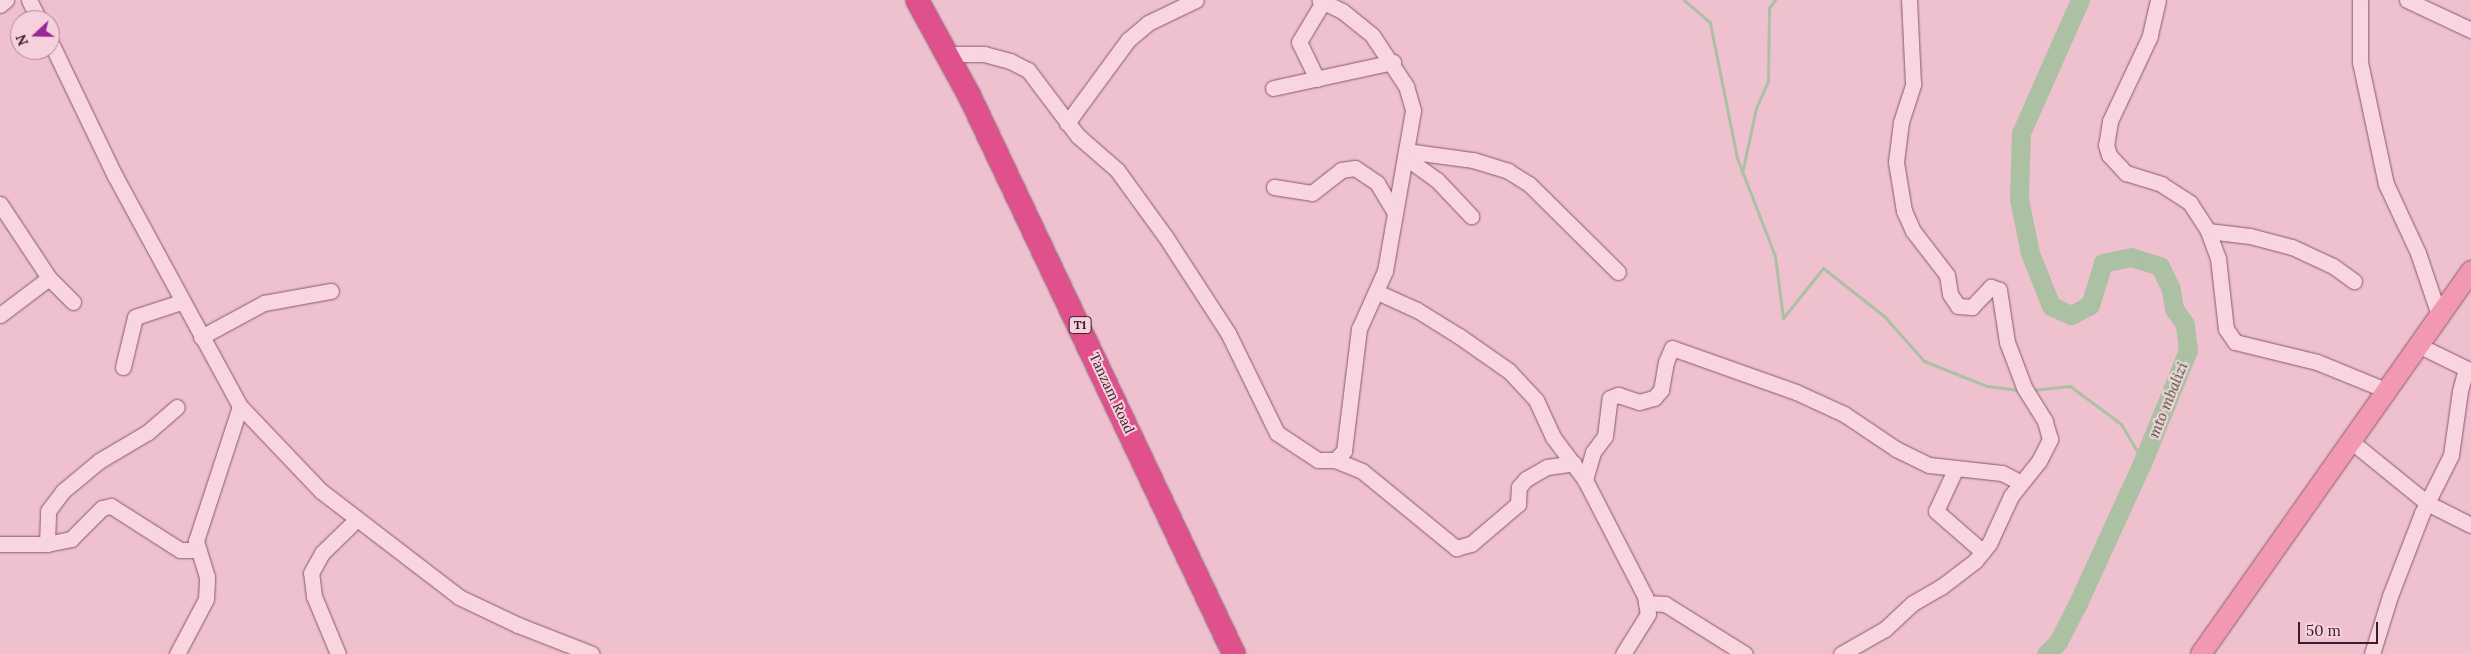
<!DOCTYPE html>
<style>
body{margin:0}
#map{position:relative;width:2471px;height:654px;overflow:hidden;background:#efc1ce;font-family:Lora,serif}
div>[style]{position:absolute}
.stream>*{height:3px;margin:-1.5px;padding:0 1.5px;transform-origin:1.5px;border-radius:1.5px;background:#acc1a4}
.river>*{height:19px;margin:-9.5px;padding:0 9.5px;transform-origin:9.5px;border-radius:9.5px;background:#acc1a4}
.roads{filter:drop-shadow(0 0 1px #89586e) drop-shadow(0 0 1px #89586e)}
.minor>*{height:15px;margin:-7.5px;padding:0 7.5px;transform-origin:7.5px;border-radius:7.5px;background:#f9d5df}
.major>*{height:20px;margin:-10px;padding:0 10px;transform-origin:10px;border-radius:10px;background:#f398b3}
.highway>*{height:22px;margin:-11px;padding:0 11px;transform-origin:11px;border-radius:11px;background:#e0508c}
span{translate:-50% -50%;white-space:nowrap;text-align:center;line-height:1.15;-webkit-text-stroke:4px #f6d1db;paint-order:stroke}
.shield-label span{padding:1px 4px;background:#f6d1db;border:1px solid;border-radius:4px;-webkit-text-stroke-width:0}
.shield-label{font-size:12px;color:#381d2a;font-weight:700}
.street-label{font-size:14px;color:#381d2a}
.water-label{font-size:15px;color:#2e582c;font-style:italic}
.north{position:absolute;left:10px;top:10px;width:50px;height:50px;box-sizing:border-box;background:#f6d1db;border:1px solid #aa8994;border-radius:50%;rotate:249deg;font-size:14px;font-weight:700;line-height:20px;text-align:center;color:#381d2a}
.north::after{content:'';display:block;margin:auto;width:18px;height:22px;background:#992797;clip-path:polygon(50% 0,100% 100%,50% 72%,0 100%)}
.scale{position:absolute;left:2298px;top:622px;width:80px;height:22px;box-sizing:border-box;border:2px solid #381d2a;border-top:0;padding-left:6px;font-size:15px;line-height:18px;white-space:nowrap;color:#381d2a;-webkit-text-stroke:4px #f6d1db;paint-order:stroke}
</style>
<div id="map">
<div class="stream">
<i style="left:1684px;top:0;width:35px;rotate:41deg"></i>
<i style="left:1710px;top:23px;width:138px;rotate:78.7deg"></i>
<i style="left:1737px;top:158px;width:105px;rotate:68.8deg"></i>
<i style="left:1775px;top:256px;width:63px;rotate:82.6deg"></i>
<i style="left:1783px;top:318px;width:64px;rotate:-51.3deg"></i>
<i style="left:1823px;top:268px;width:78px;rotate:38.2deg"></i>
<i style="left:1884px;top:316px;width:60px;rotate:48.4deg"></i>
<i style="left:1924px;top:361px;width:68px;rotate:21.6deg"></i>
<i style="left:1987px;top:386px;width:34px;rotate:7deg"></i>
<i style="left:1742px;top:173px;width:66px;rotate:-77.8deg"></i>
<i style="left:1756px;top:108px;width:30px;rotate:-66deg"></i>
<i style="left:1768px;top:81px;width:73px;rotate:-89.2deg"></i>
<i style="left:1769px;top:8px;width:10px;rotate:-53deg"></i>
<i style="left:2032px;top:390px;width:38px;rotate:-6deg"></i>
<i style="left:2070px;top:386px;width:64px;rotate:36.7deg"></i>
<i style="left:2121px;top:424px;width:43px;rotate:59.3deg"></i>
</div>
<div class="river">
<i style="left:2046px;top:654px;width:17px;rotate:-45deg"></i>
<i style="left:2058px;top:642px;width:44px;rotate:-62.9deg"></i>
<i style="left:2078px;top:603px;width:156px;rotate:-65.4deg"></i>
<i style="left:2143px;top:461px;width:120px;rotate:-67.9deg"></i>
<i style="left:2188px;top:350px;width:26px;rotate:-97deg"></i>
<i style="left:2185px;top:324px;width:19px;rotate:-126deg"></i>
<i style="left:2174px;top:309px;width:20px;rotate:-99deg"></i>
<i style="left:2171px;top:289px;width:25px;rotate:-116deg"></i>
<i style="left:2160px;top:266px;width:30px;rotate:-163deg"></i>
<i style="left:2131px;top:257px;width:29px;rotate:168deg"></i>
<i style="left:2103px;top:263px;width:44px;rotate:107.2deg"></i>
<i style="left:2090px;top:305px;width:21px;rotate:152deg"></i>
<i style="left:2071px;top:315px;width:22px;rotate:-156deg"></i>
<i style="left:2051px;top:306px;width:57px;rotate:-111.6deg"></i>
<i style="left:2030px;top:253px;width:55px;rotate:-101.5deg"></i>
<i style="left:2019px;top:199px;width:66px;rotate:-88.3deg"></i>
<i style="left:2021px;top:133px;width:145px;rotate:-66.1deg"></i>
</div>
<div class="roads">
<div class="minor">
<i style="left:29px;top:0;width:22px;rotate:63deg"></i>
<i style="left:2158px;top:0;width:37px;rotate:103deg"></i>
<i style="left:2150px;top:36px;width:94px;rotate:115.2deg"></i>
<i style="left:2110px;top:121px;width:24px;rotate:99deg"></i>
<i style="left:2106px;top:145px;width:10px;rotate:73deg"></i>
<i style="left:2109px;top:155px;width:25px;rotate:47deg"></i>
<i style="left:2126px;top:173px;width:37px;rotate:17deg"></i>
<i style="left:2161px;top:184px;width:35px;rotate:33deg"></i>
<i style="left:2190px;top:203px;width:33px;rotate:57deg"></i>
<i style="left:2208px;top:231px;width:29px;rotate:70deg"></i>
<i style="left:2218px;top:258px;width:71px;rotate:83.6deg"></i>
<i style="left:2226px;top:329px;width:16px;rotate:55deg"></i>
<i style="left:2235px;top:342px;width:84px;rotate:13.7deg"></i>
<i style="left:2317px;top:362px;width:77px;rotate:22.2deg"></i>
<i style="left:2360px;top:0;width:62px;rotate:90deg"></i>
<i style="left:2360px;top:62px;width:125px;rotate:78deg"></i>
<i style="left:2386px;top:184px;width:76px;rotate:65.1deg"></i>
<i style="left:2418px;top:253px;width:69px;rotate:71.3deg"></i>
<i style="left:2407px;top:0;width:71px;rotate:25.1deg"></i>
<i style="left:0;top:5px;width:8px;rotate:-40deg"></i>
<i style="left:50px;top:41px;width:150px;rotate:64.3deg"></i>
<i style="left:115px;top:176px;width:262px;rotate:61.5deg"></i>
<i style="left:240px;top:406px;width:117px;rotate:46.4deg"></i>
<i style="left:321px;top:491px;width:174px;rotate:37.5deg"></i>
<i style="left:459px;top:597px;width:65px;rotate:25.4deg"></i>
<i style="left:518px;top:625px;width:79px;rotate:21.4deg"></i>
<i style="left:947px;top:54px;width:37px"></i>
<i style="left:984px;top:54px;width:27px;rotate:15deg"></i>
<i style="left:1010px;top:61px;width:20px;rotate:27deg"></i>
<i style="left:1028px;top:70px;width:83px;rotate:52.9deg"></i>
<i style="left:1078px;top:136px;width:52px;rotate:41.1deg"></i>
<i style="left:1117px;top:170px;width:82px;rotate:54deg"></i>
<i style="left:1165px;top:236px;width:116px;rotate:57deg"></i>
<i style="left:1228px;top:333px;width:111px;rotate:63.9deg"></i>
<i style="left:1277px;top:433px;width:49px;rotate:33.4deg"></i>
<i style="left:1318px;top:460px;width:17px"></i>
<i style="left:1335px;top:460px;width:13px;rotate:-45deg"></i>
<i style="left:1344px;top:451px;width:123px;rotate:-83deg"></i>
<i style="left:1359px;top:329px;width:64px;rotate:-65.9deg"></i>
<i style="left:1385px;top:271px;width:163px;rotate:-80.1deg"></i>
<i style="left:1413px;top:110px;width:25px;rotate:-106deg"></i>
<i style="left:1406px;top:86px;width:61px;rotate:-123.7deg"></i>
<i style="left:1372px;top:35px;width:38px;rotate:-141deg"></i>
<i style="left:1342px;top:11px;width:25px;rotate:-154deg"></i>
<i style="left:1317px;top:79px;width:41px;rotate:-115.9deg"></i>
<i style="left:1299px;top:42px;width:47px;rotate:-59deg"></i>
<i style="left:1273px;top:88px;width:123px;rotate:-12.2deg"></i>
<i style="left:1067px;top:123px;width:103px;rotate:-53.7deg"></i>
<i style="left:1128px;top:40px;width:26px;rotate:-40deg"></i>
<i style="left:1148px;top:23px;width:53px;rotate:-25.6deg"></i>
<i style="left:1406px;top:151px;width:68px;rotate:7.7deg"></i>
<i style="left:1473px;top:160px;width:37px;rotate:17deg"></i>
<i style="left:1508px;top:171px;width:25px;rotate:32deg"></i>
<i style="left:1529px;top:184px;width:125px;rotate:44.7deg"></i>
<i style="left:1405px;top:157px;width:39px;rotate:36deg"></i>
<i style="left:1437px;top:180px;width:50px;rotate:46.6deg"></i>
<i style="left:1274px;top:187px;width:38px;rotate:9deg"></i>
<i style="left:1312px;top:193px;width:37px;rotate:-38deg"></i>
<i style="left:1341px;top:170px;width:14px;rotate:-8deg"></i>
<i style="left:1355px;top:168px;width:27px;rotate:34deg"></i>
<i style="left:1377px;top:183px;width:35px;rotate:59deg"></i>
<i style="left:0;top:204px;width:89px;rotate:56.5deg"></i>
<i style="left:49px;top:278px;width:34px;rotate:45deg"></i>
<i style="left:2208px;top:231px;width:42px;rotate:6.8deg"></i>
<i style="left:2250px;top:236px;width:43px;rotate:14.7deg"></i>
<i style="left:2292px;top:247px;width:45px;rotate:24.9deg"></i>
<i style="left:2333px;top:266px;width:26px;rotate:36deg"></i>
<i style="left:1377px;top:292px;width:44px;rotate:24.2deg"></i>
<i style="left:1417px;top:310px;width:49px;rotate:31.8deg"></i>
<i style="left:1459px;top:336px;width:61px;rotate:35deg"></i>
<i style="left:1509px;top:371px;width:40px;rotate:47deg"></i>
<i style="left:1536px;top:400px;width:41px;rotate:65.3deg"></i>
<i style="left:1553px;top:437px;width:54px;rotate:53.3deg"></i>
<i style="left:1585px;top:480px;width:131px;rotate:62.7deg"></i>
<i style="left:1645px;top:596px;width:18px;rotate:81deg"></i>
<i style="left:1648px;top:614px;width:47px;rotate:122deg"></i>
<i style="left:0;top:315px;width:61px;rotate:-37.1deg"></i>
<i style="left:201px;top:337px;width:72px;rotate:-28.4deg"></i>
<i style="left:264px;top:303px;width:68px;rotate:-10.2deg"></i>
<i style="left:2420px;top:346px;width:57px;rotate:26.1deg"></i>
<i style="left:123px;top:367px;width:51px;rotate:-76.5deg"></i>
<i style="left:135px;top:317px;width:48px;rotate:-18.1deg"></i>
<i style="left:2352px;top:442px;width:97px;rotate:39.1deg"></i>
<i style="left:2427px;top:503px;width:49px;rotate:26.6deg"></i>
<i style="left:1335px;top:460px;width:29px;rotate:22deg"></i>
<i style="left:1362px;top:471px;width:122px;rotate:39.3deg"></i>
<i style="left:1456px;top:548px;width:16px;rotate:-15deg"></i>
<i style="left:1471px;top:544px;width:62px;rotate:-40.4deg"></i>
<i style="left:1518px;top:504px;width:17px;rotate:-87deg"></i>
<i style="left:1519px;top:487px;width:11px;rotate:-49deg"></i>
<i style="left:1526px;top:479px;width:24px;rotate:-30deg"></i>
<i style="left:1547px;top:467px;width:27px;rotate:-8deg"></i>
<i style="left:1955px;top:470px;width:45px;rotate:114.9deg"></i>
<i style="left:1936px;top:511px;width:62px;rotate:41.1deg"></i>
<i style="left:1585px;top:480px;width:29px;rotate:-74deg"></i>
<i style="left:1593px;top:452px;width:20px;rotate:-53deg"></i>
<i style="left:1605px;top:436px;width:38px;rotate:-83deg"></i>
<i style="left:1610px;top:398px;width:9px;rotate:-21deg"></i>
<i style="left:1618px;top:395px;width:22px;rotate:18deg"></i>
<i style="left:1639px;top:402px;width:16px;rotate:-15deg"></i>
<i style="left:1654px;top:398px;width:11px;rotate:-49deg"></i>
<i style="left:1661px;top:390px;width:28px;rotate:-80deg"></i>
<i style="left:1666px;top:362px;width:15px;rotate:-67deg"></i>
<i style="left:1672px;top:348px;width:132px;rotate:19.5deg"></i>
<i style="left:1796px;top:392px;width:53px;rotate:24.6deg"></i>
<i style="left:1844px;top:414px;width:63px;rotate:33.9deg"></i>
<i style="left:1896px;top:449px;width:37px;rotate:26deg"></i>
<i style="left:1929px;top:465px;width:73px;rotate:6.3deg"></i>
<i style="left:2002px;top:473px;width:20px;rotate:27deg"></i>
<i style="left:0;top:544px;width:47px"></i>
<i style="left:47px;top:544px;width:25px;rotate:-12deg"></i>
<i style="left:71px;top:539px;width:44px;rotate:-45deg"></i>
<i style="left:102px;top:508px;width:9px;rotate:-13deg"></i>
<i style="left:111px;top:506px;width:82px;rotate:32.5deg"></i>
<i style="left:180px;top:550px;width:18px"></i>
<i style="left:47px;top:544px;width:33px;rotate:-88deg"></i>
<i style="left:48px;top:511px;width:25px;rotate:-53deg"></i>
<i style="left:63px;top:491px;width:47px;rotate:-39.8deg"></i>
<i style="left:99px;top:461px;width:57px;rotate:-30.6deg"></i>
<i style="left:148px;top:432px;width:38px;rotate:-41deg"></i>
<i style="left:1646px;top:603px;width:19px;rotate:3deg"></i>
<i style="left:1665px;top:604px;width:94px;rotate:32deg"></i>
<i style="left:177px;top:654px;width:62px;rotate:-62.2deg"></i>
<i style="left:206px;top:599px;width:22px;rotate:-87deg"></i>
<i style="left:207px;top:577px;width:38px;rotate:-107deg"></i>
<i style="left:196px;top:541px;width:142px;rotate:-71.9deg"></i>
<i style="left:338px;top:654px;width:63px;rotate:-112.5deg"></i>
<i style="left:314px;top:596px;width:23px;rotate:-97deg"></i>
<i style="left:311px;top:573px;width:23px;rotate:-61deg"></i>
<i style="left:322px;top:553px;width:49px;rotate:-44.2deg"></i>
<i style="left:1841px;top:654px;width:51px;rotate:-29.6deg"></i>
<i style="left:1885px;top:629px;width:38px;rotate:-43deg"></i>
<i style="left:1913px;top:603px;width:32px;rotate:-30deg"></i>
<i style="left:1941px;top:587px;width:43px;rotate:-37.4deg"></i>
<i style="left:1975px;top:561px;width:22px;rotate:-51deg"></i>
<i style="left:1989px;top:544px;width:53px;rotate:-65.4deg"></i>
<i style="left:2011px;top:496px;width:45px;rotate:-51.3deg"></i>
<i style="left:2039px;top:461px;width:25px;rotate:-63deg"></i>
<i style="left:2050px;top:439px;width:19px;rotate:-106deg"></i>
<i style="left:2045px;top:421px;width:40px;rotate:-122deg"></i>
<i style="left:2024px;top:387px;width:48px;rotate:-110.7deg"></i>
<i style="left:2007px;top:342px;width:53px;rotate:-98.7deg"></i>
<i style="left:1999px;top:290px;width:9px;rotate:-159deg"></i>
<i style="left:1991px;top:287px;width:28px;rotate:134deg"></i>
<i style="left:1972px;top:307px;width:14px;rotate:-176deg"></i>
<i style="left:1958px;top:306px;width:14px;rotate:-124deg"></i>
<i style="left:1950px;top:294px;width:19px;rotate:-99deg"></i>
<i style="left:1947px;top:275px;width:56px;rotate:-127.7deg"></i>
<i style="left:1913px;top:231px;width:22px;rotate:-114deg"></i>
<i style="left:1904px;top:211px;width:50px;rotate:-99.3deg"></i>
<i style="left:1896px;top:162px;width:40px;rotate:-82.9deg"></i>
<i style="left:1901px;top:122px;width:40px;rotate:-72deg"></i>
<i style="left:1913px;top:84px;width:84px;rotate:-92.7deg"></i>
<i style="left:2372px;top:654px;width:61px;rotate:-72.8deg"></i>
<i style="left:2390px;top:596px;width:89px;rotate:-68.9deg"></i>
<i style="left:2422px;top:513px;width:65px;rotate:-63.4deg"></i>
<i style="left:2451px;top:455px;width:65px;rotate:-82deg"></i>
<i style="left:2460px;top:391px;width:23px;rotate:-75deg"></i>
</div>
<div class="major">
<i style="left:2201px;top:654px;width:469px;rotate:-54.8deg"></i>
</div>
<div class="highway">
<i style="left:917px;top:0;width:111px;rotate:61.3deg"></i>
<i style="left:970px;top:97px;width:616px;rotate:64.64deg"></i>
</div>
</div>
<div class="shield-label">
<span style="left:1080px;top:325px">T1</span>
</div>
<div class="street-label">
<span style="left:1112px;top:393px;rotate:65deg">Tanzam Road</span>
</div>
<div class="water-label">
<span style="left:2168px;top:400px;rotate:-68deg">mto mbalizi</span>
</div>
<div class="north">N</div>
<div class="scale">50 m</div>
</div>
